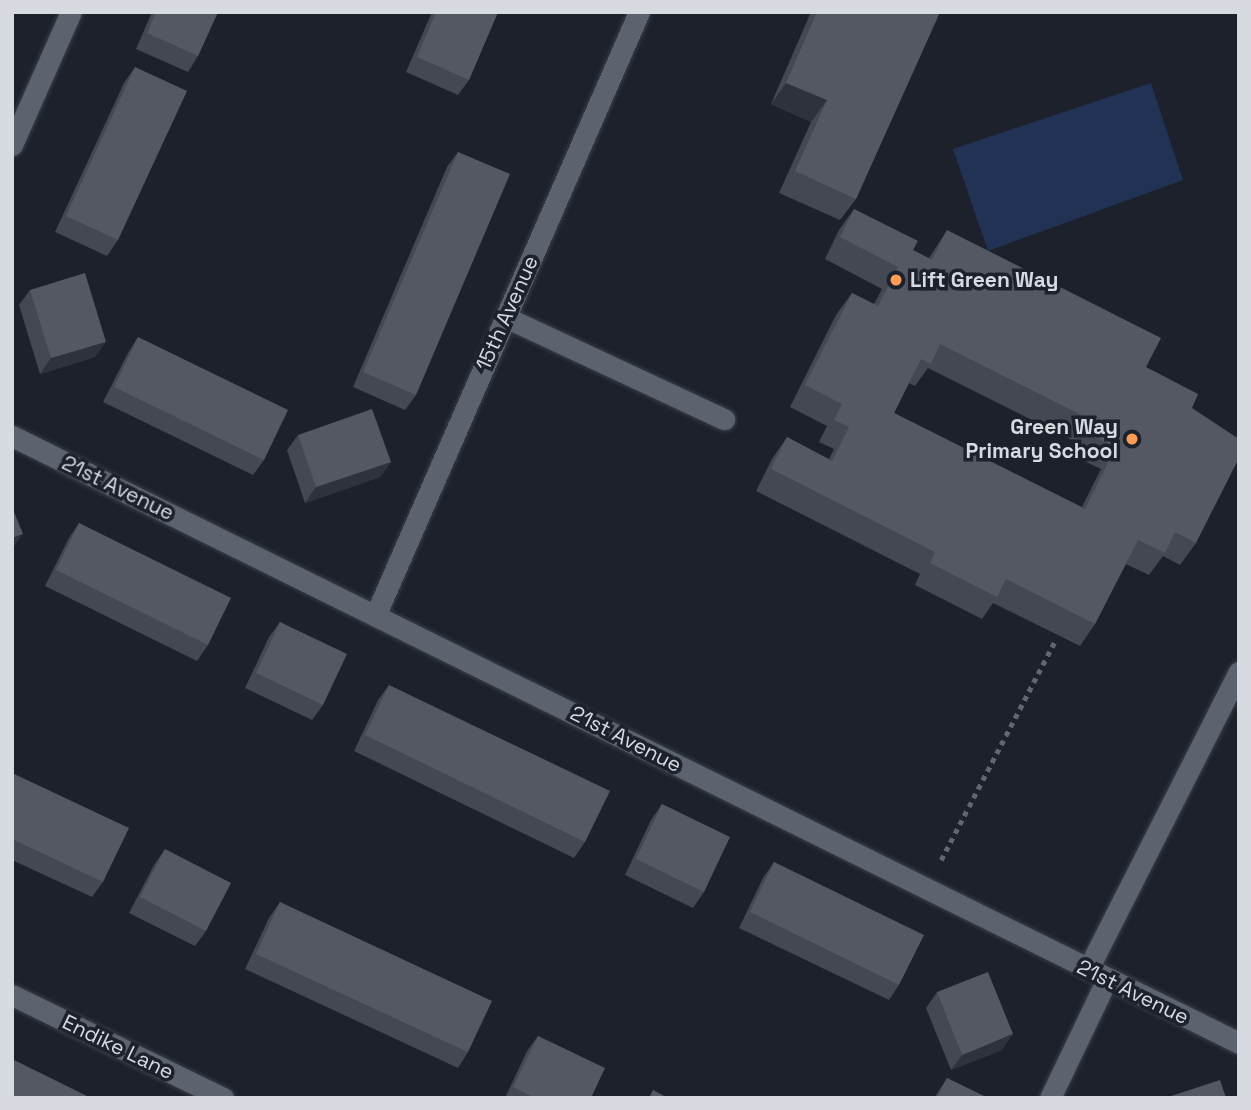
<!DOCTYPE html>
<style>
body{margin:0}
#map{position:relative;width:1251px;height:1110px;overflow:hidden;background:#1c212b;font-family:"Space Grotesk",sans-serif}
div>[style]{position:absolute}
.green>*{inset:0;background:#223254}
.path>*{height:4.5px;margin-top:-2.25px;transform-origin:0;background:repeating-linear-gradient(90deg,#62666f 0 5px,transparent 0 10px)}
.roads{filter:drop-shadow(0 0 2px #393d45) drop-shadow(0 0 2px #393d45)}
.service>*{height:21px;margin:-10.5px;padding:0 10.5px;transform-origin:10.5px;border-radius:10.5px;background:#5c626e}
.minor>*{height:21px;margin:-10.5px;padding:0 10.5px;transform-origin:10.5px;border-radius:10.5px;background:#5c626e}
.tertiary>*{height:21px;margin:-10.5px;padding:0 10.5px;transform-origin:10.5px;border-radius:10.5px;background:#5c626e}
.wall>*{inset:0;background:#434853}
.shaded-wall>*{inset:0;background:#2d323c}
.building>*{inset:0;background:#535862}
.dots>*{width:19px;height:19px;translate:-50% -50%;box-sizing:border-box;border:4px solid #1c212b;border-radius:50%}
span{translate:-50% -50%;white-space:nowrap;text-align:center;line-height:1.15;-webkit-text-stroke:7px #1c212b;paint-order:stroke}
.poi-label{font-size:21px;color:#d7dae1;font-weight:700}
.left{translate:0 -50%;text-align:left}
.right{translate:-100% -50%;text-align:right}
.street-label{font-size:21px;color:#d7dae1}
.frame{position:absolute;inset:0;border:14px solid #d7dae1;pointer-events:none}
</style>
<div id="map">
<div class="green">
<i style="clip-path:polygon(1151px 83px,1183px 180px,988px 251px,953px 149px)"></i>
</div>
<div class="path">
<i style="left:941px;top:860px;width:249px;rotate:-62.5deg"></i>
</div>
<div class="roads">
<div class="service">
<i style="left:505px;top:317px;width:242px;rotate:25deg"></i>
<i style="left:1088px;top:969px;width:333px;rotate:-63.1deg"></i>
</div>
<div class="minor">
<i style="left:12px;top:145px;width:145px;rotate:-66.1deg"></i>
<i style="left:12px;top:436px;width:1369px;rotate:26.32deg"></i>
<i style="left:376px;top:614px;width:657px;rotate:-66.4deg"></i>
<i style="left:1050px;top:1098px;width:132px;rotate:-64.4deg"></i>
</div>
<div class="tertiary">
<i style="left:12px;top:995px;width:235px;rotate:26deg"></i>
</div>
</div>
<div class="wall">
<i style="clip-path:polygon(152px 12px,218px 12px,198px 56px,188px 72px,136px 49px)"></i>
<i style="clip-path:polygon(432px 12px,498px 12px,469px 80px,458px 95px,406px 72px)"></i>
<i style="clip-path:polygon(811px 12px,940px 12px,856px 199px,840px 220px,779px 193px,811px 122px,771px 104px)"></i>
<i style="clip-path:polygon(135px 67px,118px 240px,107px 256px,55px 232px,124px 83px)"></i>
<i style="clip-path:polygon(458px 152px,416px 395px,405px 410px,353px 387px,447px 167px)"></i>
<i style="clip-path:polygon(evenodd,854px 209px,913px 250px,929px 258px,947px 230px,1146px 367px,1192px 408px,1196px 543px,1180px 565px,1163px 556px,1149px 575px,1126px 564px,1095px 624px,1080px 646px,993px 603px,982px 619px,915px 585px,920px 574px,756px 491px,772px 459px,787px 437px,829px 459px,834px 449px,819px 442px,827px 426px,790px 407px,836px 315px,852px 293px,874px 304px,882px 289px,825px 259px,839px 230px,854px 209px,928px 368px,1090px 449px,1084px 461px,1101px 469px,1082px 507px,894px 413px,909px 383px,915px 386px,928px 368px)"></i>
<i style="clip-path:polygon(30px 290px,95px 357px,40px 374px,19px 305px)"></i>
<i style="clip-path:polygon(138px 337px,264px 460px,253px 475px,103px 402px,128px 353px)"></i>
<i style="clip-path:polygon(298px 435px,391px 462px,380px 477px,305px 503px,287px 450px)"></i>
<i style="clip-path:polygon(79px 523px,208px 645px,197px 661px,45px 586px,69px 538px)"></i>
<i style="clip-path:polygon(280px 622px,323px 705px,312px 720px,245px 688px,269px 637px)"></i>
<i style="clip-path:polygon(389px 685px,585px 842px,574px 858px,354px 751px,378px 700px)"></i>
<i style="clip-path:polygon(12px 773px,103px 882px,92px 897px,12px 860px)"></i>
<i style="clip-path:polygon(662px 804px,704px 892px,693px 908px,625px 875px,651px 820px)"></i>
<i style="clip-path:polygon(165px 849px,206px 931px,195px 946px,129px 913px,154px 865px)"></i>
<i style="clip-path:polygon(774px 862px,899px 985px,889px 1000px,739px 928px,763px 878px)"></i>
<i style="clip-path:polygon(280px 902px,468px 1052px,458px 1068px,245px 969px,269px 918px)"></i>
<i style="clip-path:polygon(937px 992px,1002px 1050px,951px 1070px,926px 1008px)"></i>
<i style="clip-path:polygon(538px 1036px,591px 1098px,505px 1098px,527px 1051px)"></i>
<i style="clip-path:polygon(947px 1078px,988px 1098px,934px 1098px)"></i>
</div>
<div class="shaded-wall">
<i style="clip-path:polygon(786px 83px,827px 100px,811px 122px,771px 104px)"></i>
<i style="clip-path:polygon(106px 342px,95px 357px,40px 374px,51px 358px)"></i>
<i style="clip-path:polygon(391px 462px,380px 477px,305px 503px,316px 487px)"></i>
<i style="clip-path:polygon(23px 534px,12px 549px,12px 538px)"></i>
<i style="clip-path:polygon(1013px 1034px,1002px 1050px,951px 1070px,962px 1055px)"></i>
</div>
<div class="building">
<i style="clip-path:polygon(156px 12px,218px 12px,198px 56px,147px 33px)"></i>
<i style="clip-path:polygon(436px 12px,498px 12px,469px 80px,417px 57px)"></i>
<i style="clip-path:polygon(817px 12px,940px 12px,856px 199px,795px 171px,827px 100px,786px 83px)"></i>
<i style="clip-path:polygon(135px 67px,187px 91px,118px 240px,66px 216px)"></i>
<i style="clip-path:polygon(458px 152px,510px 174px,416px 395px,363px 372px)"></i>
<i style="clip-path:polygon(evenodd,854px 209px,918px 241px,913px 250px,932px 260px,947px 230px,1161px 338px,1146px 367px,1198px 394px,1192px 408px,1239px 439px,1239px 458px,1196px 543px,1175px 532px,1165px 553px,1138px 540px,1095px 624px,1006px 579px,997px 597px,930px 563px,935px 552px,771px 469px,787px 437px,832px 461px,849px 427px,834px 420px,842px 404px,805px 385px,852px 293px,878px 306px,898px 267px,840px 237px,854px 209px,940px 344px,1105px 427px,1099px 439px,1116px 447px,1085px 509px,894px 413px,921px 359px,931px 364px,940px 344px)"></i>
<i style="clip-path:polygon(85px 273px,106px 342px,51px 358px,30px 290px)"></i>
<i style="clip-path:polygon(138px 337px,288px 410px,264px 460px,114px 387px)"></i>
<i style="clip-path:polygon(372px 409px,391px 462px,316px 487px,298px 435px)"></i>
<i style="clip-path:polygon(12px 507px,23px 534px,12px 538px)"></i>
<i style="clip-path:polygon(79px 523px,231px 598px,208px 645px,56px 570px)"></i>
<i style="clip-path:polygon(280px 622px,347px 654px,323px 705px,256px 673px)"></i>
<i style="clip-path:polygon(389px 685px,610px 791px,585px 842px,365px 735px)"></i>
<i style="clip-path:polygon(12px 773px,129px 828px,103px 882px,12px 839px)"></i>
<i style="clip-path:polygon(662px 804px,730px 837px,704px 892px,636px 859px)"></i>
<i style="clip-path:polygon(165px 849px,231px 883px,206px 931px,140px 897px)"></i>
<i style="clip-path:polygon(774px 862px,924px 935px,899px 985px,750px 912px)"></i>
<i style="clip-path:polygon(280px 902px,492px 1001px,468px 1052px,256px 954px)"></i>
<i style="clip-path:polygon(988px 972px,1013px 1034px,962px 1055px,937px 992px)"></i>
<i style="clip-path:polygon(538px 1036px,605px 1068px,591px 1098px,535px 1098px,513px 1087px)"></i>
<i style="clip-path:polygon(12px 1059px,89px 1097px,88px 1098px,12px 1098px)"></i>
<i style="clip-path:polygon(947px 1078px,988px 1098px,937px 1098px)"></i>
<i style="clip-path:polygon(1220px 1080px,1226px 1098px,1165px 1098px)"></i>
<i style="clip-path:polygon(653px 1090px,668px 1098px,649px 1098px)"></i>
</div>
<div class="dots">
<i style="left:896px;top:280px;background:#fe9c58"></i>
<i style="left:1132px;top:439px;background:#fe9c58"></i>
</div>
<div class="poi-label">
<span class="left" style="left:910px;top:280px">Lift Green Way</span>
<span class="right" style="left:1118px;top:439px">Green Way<br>Primary School</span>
</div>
<div class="street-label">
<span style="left:507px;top:313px;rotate:-66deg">15th Avenue</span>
<span style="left:118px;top:488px;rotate:26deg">21st Avenue</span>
<span style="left:626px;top:739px;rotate:27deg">21st Avenue</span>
<span style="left:1133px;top:992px;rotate:26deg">21st Avenue</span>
<span style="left:118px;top:1047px;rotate:26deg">Endike Lane</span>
</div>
<div class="frame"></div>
</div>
